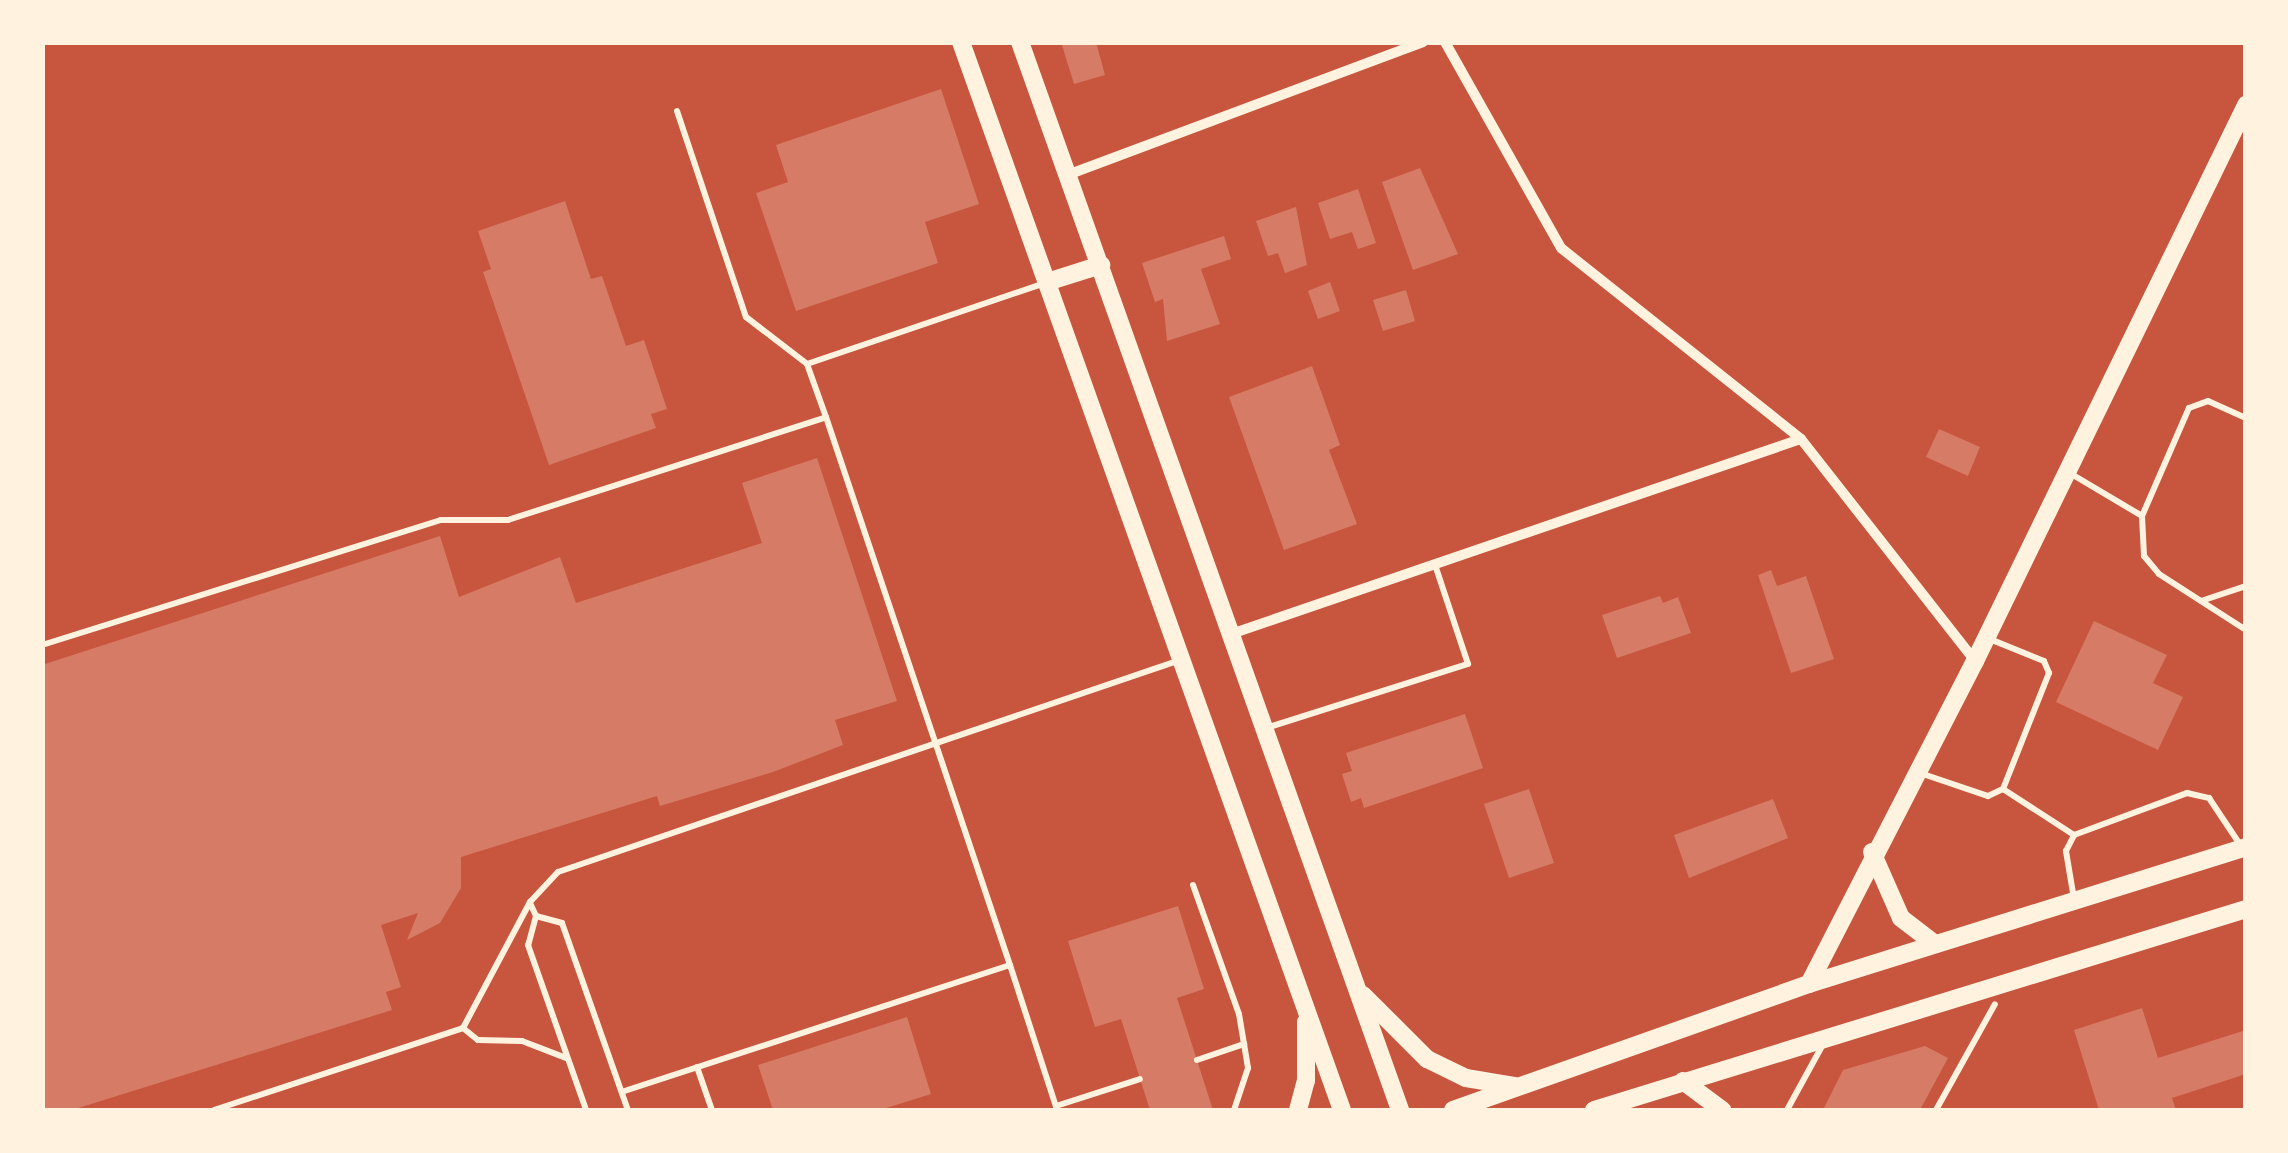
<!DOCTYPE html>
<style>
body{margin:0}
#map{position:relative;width:2288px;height:1153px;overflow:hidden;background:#c8553d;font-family:"DM Sans",sans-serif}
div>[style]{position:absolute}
.building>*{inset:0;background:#d67c66}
.service>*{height:6px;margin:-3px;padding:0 3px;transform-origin:3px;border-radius:3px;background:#fff3e0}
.minor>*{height:10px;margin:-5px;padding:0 5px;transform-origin:5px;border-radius:5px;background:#fff3e0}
.secondary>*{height:18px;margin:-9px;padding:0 9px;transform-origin:9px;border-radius:9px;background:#fff3e0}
span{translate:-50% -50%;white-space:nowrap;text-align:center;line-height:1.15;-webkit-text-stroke:8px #fff3e0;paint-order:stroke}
.frame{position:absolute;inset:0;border:45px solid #fff3e0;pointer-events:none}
</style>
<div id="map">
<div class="building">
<i style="clip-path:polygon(1061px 42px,1096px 42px,1105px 75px,1074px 84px)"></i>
<i style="clip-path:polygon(941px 89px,979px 204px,925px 222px,938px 263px,796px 311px,756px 193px,788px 182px,776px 145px)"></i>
<i style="clip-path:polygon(1420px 168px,1458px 254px,1413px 270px,1382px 182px)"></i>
<i style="clip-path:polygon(1358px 189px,1376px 243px,1358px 249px,1352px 232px,1330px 239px,1318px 203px)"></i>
<i style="clip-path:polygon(565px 201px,591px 279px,602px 276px,626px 346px,644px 340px,667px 409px,651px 414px,656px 428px,549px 465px,483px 272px,491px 269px,478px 231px)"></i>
<i style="clip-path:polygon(1296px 207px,1307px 265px,1285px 273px,1278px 253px,1268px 256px,1256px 221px)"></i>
<i style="clip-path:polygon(1224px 236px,1231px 259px,1201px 269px,1220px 324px,1167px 341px,1163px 299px,1155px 302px,1142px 263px)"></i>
<i style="clip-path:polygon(1330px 282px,1340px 311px,1318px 319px,1308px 291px)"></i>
<i style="clip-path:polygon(1406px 290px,1415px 321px,1383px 331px,1373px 300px)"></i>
<i style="clip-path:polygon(1312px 366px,1340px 445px,1329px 450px,1357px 524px,1284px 550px,1229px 397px)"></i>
<i style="clip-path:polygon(1939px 429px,1980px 447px,1968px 476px,1926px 457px)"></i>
<i style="clip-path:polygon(817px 458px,897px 701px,835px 720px,843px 745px,773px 772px,660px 806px,657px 796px,461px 857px,461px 888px,440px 923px,407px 940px,418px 913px,381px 925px,401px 987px,386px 992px,392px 1010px,72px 1110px,42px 1110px,45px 664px,440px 536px,459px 597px,560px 557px,576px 603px,762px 543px,742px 483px)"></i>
<i style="clip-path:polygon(1771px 570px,1777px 586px,1806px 576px,1834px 659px,1791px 673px,1758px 575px)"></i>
<i style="clip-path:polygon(1660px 596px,1663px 603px,1678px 597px,1691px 633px,1617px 658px,1602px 615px)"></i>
<i style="clip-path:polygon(2094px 621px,2167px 655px,2153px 683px,2183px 697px,2158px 750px,2056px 702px)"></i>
<i style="clip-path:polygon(1465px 714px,1483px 768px,1364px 808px,1361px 798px,1351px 802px,1342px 774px,1352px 771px,1346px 753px)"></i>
<i style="clip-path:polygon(1529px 789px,1554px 863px,1509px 878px,1484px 804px)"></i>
<i style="clip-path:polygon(1773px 799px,1788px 838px,1689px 878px,1674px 835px)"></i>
<i style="clip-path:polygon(1178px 906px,1204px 989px,1177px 998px,1213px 1110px,1150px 1110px,1121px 1019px,1095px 1027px,1068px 941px)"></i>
<i style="clip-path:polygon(2142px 1008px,2158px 1058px,2246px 1030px,2246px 1074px,2172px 1098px,2176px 1110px,2099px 1110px,2074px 1030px)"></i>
<i style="clip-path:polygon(907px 1017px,931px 1094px,880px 1110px,773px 1110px,758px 1065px)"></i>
<i style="clip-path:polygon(1925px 1046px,1948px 1058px,1920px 1110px,1823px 1110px,1843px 1070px)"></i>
</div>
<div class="service">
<i style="left:677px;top:111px;width:217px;rotate:71.5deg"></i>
<i style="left:746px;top:317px;width:77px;rotate:37.6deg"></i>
<i style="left:807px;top:364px;width:56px;rotate:70.3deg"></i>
<i style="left:807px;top:364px;width:248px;rotate:-18.8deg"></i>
<i style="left:2068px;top:472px;width:86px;rotate:30.7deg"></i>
<i style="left:2142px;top:516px;width:40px;rotate:87.1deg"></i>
<i style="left:2144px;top:556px;width:23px;rotate:50deg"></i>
<i style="left:2159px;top:574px;width:103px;rotate:32.8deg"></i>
<i style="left:2142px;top:516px;width:118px;rotate:-66.5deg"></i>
<i style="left:2189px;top:408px;width:20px;rotate:-20deg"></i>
<i style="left:2208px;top:401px;width:42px;rotate:24.1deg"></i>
<i style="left:2201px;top:601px;width:47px;rotate:-18.4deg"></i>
<i style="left:42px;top:645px;width:418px;rotate:-17.4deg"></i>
<i style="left:441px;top:520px;width:67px"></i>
<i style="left:508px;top:520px;width:334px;rotate:-17.9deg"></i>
<i style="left:826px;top:417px;width:578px;rotate:71.44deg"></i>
<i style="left:1010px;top:965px;width:408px;rotate:161.9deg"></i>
<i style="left:1266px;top:728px;width:212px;rotate:-17.6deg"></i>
<i style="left:1468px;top:664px;width:104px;rotate:-108.4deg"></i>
<i style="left:1920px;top:773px;width:72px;rotate:18.7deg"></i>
<i style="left:1988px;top:796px;width:17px;rotate:-25deg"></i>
<i style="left:2003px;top:789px;width:125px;rotate:-68.4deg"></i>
<i style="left:2049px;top:673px;width:13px;rotate:-113deg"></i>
<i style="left:2044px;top:661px;width:61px;rotate:-158deg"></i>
<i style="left:2003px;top:789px;width:85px;rotate:32.9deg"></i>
<i style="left:1193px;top:885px;width:137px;rotate:70.4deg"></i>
<i style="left:1239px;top:1014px;width:55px;rotate:80.5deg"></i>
<i style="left:1248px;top:1068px;width:44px;rotate:108.4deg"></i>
<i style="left:2074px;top:899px;width:49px;rotate:-99.5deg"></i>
<i style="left:2066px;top:851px;width:18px;rotate:-63deg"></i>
<i style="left:2074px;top:835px;width:121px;rotate:-20.4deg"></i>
<i style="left:2187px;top:793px;width:23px;rotate:13deg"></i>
<i style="left:2209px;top:798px;width:58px;rotate:56.3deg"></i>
<i style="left:530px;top:903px;width:14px;rotate:65deg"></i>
<i style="left:536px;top:916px;width:30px;rotate:105deg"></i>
<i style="left:528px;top:945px;width:175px;rotate:70.6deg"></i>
<i style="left:536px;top:916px;width:27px;rotate:15deg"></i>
<i style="left:562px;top:923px;width:198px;rotate:70.6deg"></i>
<i style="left:1010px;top:965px;width:152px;rotate:72deg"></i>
<i style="left:463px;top:1028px;width:19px;rotate:39deg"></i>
<i style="left:478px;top:1040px;width:44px;rotate:1.3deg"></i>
<i style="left:522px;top:1041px;width:47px;rotate:21.1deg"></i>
<i style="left:1197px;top:1060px;width:50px;rotate:-18.8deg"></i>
<i style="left:697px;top:1067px;width:46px;rotate:70.8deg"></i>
<i style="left:1056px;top:1106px;width:88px;rotate:-17.8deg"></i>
<i style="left:214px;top:1110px;width:262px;rotate:-18.2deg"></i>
<i style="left:463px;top:1028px;width:143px;rotate:-62deg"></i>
<i style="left:530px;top:902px;width:41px;rotate:-47deg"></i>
<i style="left:558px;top:872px;width:657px;rotate:-18.82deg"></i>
<i style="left:1787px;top:1110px;width:73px;rotate:-61.3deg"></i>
<i style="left:1936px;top:1110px;width:121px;rotate:-60.9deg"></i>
</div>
<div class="minor">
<i style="left:1445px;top:42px;width:236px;rotate:60.6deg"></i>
<i style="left:1561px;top:248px;width:307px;rotate:38.5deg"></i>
<i style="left:1801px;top:439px;width:282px;rotate:51.9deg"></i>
<i style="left:1070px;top:174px;width:377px;rotate:-20.5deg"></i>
<i style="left:1231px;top:634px;width:602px;rotate:-18.89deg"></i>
</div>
<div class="secondary">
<i style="left:961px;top:42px;width:1134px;rotate:70.37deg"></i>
<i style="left:1020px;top:42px;width:1134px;rotate:70.41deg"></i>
<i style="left:1047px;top:282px;width:57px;rotate:-17.5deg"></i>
<i style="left:1872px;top:852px;width:72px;rotate:66.3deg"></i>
<i style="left:1901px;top:918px;width:43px;rotate:37.4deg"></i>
<i style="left:1809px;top:984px;width:363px;rotate:-62.8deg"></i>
<i style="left:1975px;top:661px;width:619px;rotate:-64.01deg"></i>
<i style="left:1363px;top:995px;width:91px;rotate:45deg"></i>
<i style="left:1427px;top:1059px;width:43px;rotate:26deg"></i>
<i style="left:1466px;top:1078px;width:50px;rotate:9.3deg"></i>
<i style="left:1683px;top:1081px;width:49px;rotate:36.6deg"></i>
<i style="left:1298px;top:1110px;width:30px;rotate:-75deg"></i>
<i style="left:1306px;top:1081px;width:59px;rotate:-90deg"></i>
<i style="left:1453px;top:1110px;width:378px;rotate:-19.5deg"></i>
<i style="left:1809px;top:984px;width:458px;rotate:-17.4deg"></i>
<i style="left:1594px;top:1110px;width:682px;rotate:-17.13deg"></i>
</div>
<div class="frame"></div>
</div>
